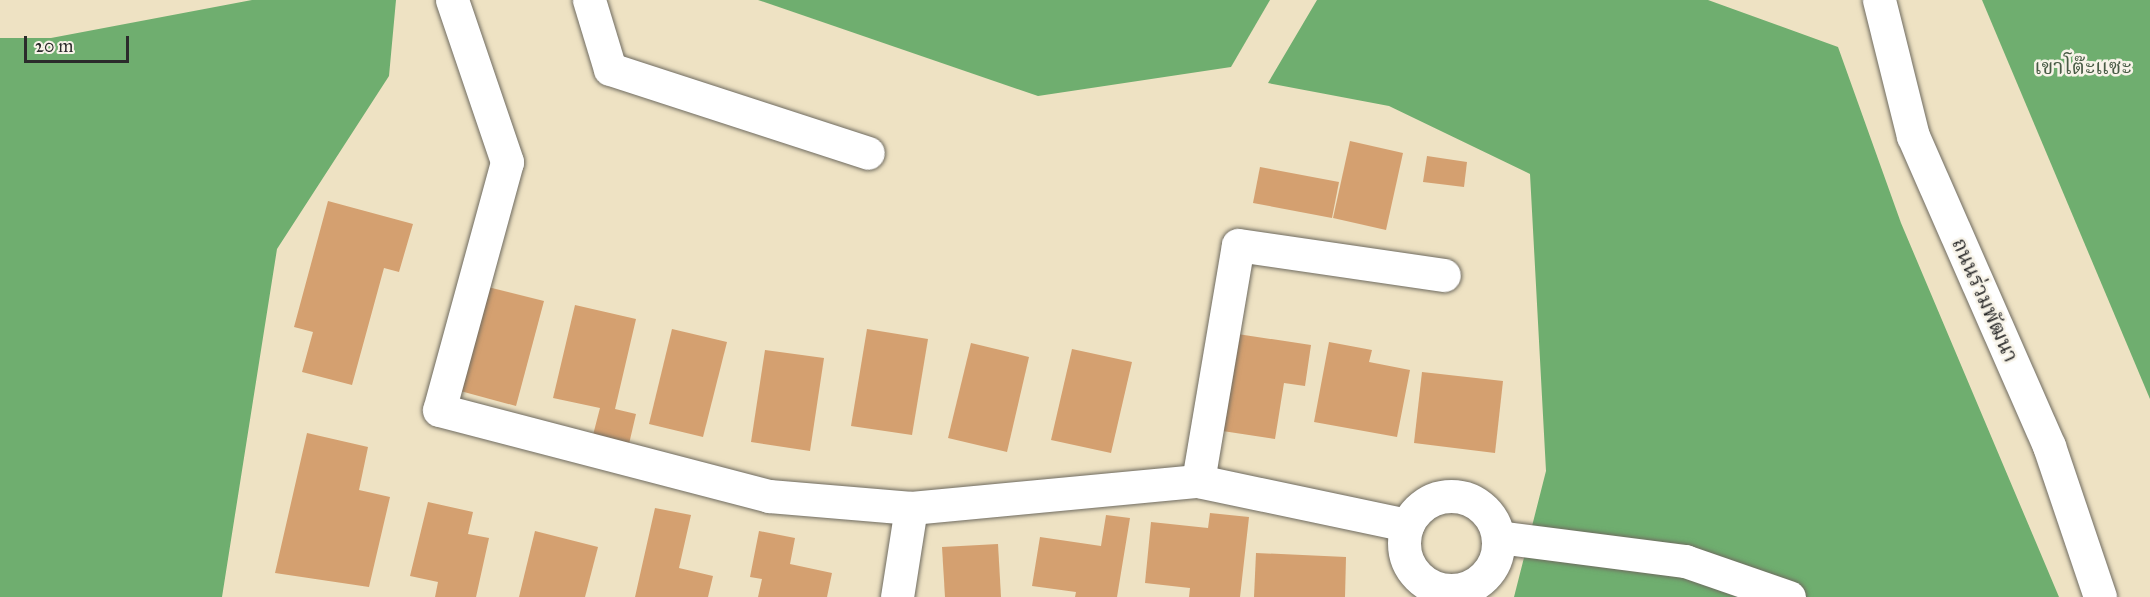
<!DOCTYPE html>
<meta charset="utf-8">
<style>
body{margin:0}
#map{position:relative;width:2150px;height:597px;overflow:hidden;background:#eee2c3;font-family:"IM FELL Great Primer","Noto Serif Thai",serif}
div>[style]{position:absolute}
.forest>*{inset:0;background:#6fae6f}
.building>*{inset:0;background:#d4a070}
.roads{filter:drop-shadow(0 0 2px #6f6b60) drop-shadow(0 0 2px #6f6b60)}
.minor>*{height:33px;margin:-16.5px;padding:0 16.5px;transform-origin:16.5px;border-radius:16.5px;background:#fff}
.minor>.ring{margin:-16.5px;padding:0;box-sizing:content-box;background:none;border:33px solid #fff;border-radius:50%}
span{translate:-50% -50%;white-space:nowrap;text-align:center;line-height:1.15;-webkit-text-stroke:5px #f7f3e8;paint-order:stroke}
.park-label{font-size:21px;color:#485b45}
.street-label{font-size:21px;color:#2b2b2b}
.scale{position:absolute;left:24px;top:36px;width:105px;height:27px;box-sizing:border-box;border:3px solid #2b2b2b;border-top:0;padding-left:8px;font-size:18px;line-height:21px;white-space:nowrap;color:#2b2b2b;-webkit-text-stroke:4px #f7f3e8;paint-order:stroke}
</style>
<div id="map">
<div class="forest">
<i style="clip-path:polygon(252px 0,396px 0,389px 76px,277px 249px,222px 597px,0 597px,0 38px,51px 38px)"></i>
<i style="clip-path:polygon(758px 0,1270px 0,1231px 67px,1038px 96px)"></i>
<i style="clip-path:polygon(1317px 0,1708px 0,1838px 47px,1901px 223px,2059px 597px,1514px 597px,1546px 471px,1530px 174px,1389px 106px,1268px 83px)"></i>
<i style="clip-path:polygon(1982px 0,2150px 0,2150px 399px)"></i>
</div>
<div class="building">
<i style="clip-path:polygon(1350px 141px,1403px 153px,1386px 230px,1333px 218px)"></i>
<i style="clip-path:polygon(1427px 156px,1467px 162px,1464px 187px,1423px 182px)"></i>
<i style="clip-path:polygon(1260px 167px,1339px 182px,1332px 218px,1253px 203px)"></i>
<i style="clip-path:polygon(328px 201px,413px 224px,399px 272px,384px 268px,352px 385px,302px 372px,313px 332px,294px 327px)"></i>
<i style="clip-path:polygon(480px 285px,544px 301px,516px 406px,453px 389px)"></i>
<i style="clip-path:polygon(575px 305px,636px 319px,615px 409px,636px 414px,629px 444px,593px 435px,600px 408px,553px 398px)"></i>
<i style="clip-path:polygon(672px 329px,727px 342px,703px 437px,649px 424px)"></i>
<i style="clip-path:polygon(867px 329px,928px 339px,912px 435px,851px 426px)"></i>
<i style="clip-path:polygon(1231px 333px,1311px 345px,1305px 386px,1284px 383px,1275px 439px,1216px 430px)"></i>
<i style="clip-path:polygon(1329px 342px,1372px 350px,1369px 362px,1410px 370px,1397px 437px,1314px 422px)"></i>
<i style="clip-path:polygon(971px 343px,1029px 357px,1007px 452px,948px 438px)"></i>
<i style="clip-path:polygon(1072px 349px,1132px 362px,1111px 453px,1051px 440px)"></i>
<i style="clip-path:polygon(765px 350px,824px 358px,810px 451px,751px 442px)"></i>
<i style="clip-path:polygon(1422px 372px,1503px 381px,1495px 453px,1414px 443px)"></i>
<i style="clip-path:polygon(307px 433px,368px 447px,359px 490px,390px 497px,369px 587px,275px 573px)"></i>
<i style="clip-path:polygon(428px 502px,473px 512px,468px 534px,489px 538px,476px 597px,435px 597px,438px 582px,410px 576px)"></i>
<i style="clip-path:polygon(655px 508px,691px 515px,679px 568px,713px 576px,708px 597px,635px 597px)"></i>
<i style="clip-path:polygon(1210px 513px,1249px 517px,1240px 597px,1189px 597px,1190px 588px,1145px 583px,1151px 522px,1208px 528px)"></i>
<i style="clip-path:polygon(1106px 515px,1130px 518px,1117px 597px,1075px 597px,1076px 592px,1032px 586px,1040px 537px,1101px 546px)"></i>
<i style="clip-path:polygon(535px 531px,598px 547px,585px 597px,519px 597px)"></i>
<i style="clip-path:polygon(759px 531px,795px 538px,790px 564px,832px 573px,827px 597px,758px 597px,762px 579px,750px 577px)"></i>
<i style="clip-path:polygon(998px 544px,1001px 597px,945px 597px,942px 547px)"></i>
<i style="clip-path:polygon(1256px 553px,1346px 557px,1345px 597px,1254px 597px)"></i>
</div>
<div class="roads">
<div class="minor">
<i style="left:452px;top:0;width:171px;rotate:71.2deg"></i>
<i style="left:507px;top:162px;width:257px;rotate:105.3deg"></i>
<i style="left:439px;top:410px;width:341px;rotate:14.6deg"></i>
<i style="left:769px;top:496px;width:143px;rotate:4.8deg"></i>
<i style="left:911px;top:508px;width:288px;rotate:-5.4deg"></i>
<i style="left:1198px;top:481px;width:214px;rotate:11.9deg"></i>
<i style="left:589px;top:0;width:72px;rotate:73.1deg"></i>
<i style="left:610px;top:69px;width:271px;rotate:18deg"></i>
<i style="left:1879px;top:0;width:140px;rotate:76deg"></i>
<i style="left:1913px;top:136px;width:339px;rotate:66.3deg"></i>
<i style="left:2049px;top:446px;width:159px;rotate:71.3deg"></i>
<i style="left:1198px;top:481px;width:239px;rotate:-80.4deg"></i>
<i style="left:1238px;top:245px;width:208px;rotate:8.3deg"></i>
<i class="ring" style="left:1404px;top:496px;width:61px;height:61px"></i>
<i style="left:1498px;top:537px;width:189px;rotate:7.3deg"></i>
<i style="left:1685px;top:561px;width:110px;rotate:19.1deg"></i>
<i style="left:897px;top:597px;width:90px;rotate:-81.1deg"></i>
</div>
</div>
<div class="park-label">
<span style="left:2083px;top:67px">เขาโต๊ะแซะ</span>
</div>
<div class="street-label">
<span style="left:1985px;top:300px;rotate:66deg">ถนนร่วมพัฒนา</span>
</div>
<div class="scale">20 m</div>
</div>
